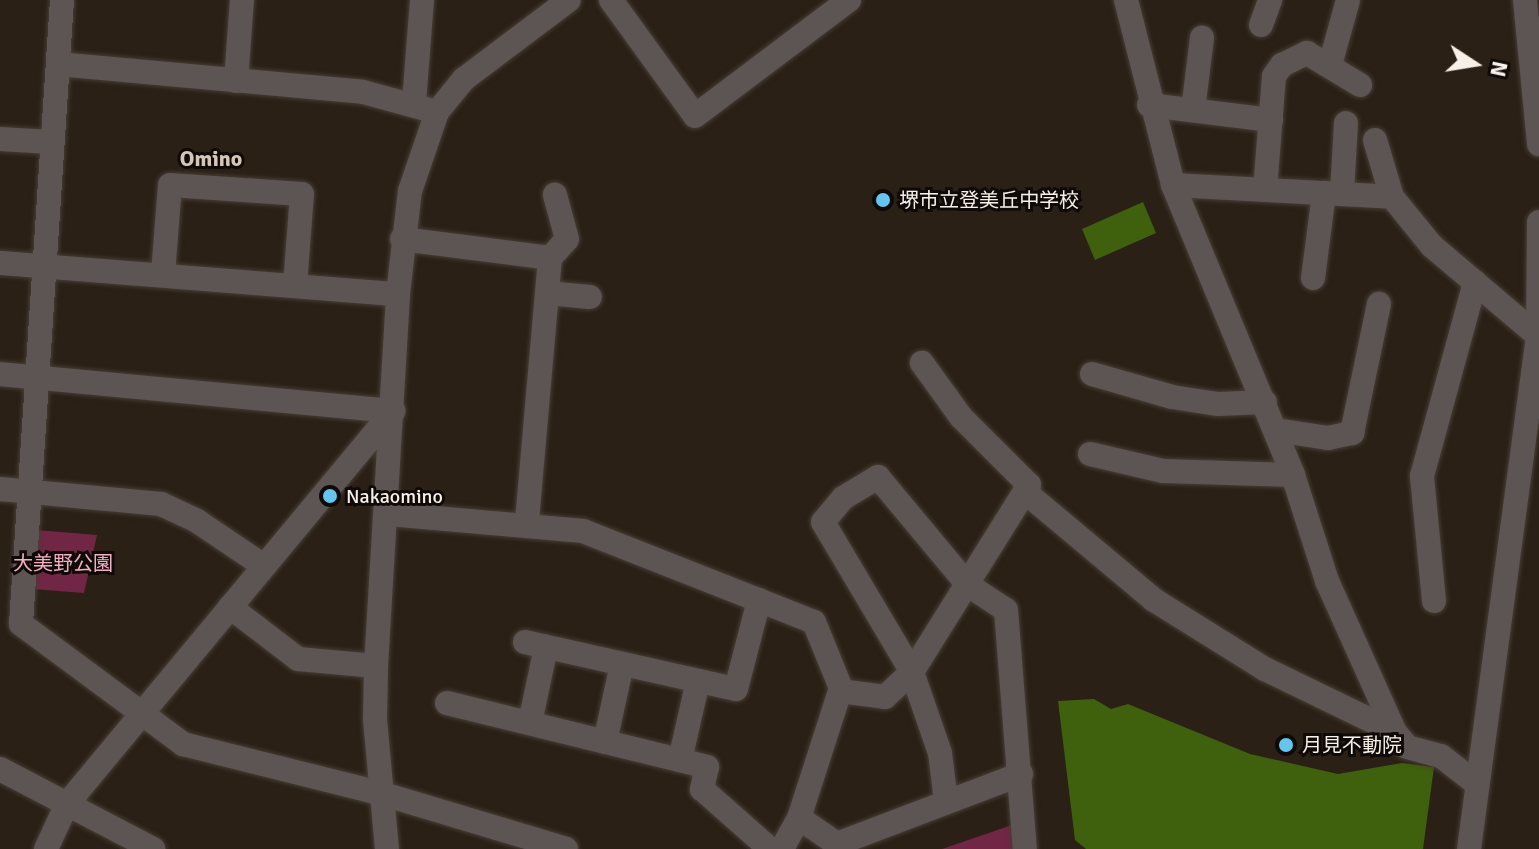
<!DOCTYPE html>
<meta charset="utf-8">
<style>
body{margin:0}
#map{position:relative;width:1539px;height:849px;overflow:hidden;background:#2a2016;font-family:Signika,"Noto Sans JP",sans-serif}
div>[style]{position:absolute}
.green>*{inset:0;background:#722645}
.water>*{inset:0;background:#3f600c}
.roads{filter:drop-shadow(0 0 2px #473d34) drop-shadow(0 0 2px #473d34)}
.minor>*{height:24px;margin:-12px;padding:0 12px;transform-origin:12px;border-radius:12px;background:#5d5554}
.dots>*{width:22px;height:22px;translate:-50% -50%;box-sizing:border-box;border:4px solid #0f0a07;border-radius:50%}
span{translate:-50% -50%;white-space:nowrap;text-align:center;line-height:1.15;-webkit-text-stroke:6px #0f0a07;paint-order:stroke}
.poi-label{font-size:20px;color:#f7f0e9}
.left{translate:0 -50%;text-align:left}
.park-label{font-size:20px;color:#f4aec4}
.neighbourhood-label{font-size:22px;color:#d4c5b9;font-weight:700}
.north{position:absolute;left:1435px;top:24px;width:80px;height:80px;-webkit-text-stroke:6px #0f0a07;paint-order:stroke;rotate:102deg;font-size:22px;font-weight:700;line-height:32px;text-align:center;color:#f7f0e9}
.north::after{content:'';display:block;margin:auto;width:28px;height:36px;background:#f7f0e9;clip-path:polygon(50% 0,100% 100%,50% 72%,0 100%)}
</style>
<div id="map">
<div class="green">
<i style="clip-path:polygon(36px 530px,97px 535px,84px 593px,32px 589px)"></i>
<i style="clip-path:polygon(1015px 824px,1016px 849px,942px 849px)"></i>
</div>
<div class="water">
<i style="clip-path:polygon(1143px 202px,1156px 233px,1095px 260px,1082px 229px)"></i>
<i style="clip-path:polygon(1094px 699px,1111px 709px,1128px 704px,1250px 754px,1338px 774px,1402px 763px,1434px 767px,1423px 849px,1086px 849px,1075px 840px,1058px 701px)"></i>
</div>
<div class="roads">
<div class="minor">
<i style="left:62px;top:0;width:625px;rotate:93.76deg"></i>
<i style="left:21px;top:624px;width:202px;rotate:36.5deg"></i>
<i style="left:183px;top:744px;width:206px;rotate:14deg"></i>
<i style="left:383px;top:794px;width:191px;rotate:16.7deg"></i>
<i style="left:611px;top:0;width:143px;rotate:54.1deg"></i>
<i style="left:695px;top:116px;width:193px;rotate:-37deg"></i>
<i style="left:1126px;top:0;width:191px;rotate:75.7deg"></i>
<i style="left:1173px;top:185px;width:314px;rotate:67.5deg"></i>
<i style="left:1293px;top:475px;width:111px;rotate:72.2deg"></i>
<i style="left:1327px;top:581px;width:166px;rotate:65.8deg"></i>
<i style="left:1395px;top:732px;width:19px;rotate:51deg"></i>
<i style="left:1407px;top:747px;width:35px;rotate:15deg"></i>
<i style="left:1441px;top:756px;width:46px;rotate:37.9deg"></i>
<i style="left:1525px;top:0;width:145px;rotate:84.4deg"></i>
<i style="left:1261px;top:25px;width:27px;rotate:-70deg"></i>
<i style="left:58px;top:64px;width:306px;rotate:5.2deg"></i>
<i style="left:363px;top:92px;width:77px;rotate:15.1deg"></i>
<i style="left:1330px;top:65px;width:67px;rotate:-74.5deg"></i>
<i style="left:236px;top:81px;width:81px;rotate:-85.8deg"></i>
<i style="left:414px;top:102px;width:102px;rotate:-85.5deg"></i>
<i style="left:1149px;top:105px;width:123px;rotate:7deg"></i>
<i style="left:1193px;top:110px;width:73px;rotate:-82.9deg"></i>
<i style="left:0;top:139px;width:51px;rotate:3.4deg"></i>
<i style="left:1375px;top:140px;width:59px;rotate:73.4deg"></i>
<i style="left:1173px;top:185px;width:219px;rotate:3.1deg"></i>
<i style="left:1392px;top:197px;width:63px;rotate:50.8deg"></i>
<i style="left:1432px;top:246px;width:139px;rotate:40.3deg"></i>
<i style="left:1265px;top:190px;width:114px;rotate:-85.5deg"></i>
<i style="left:1274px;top:76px;width:14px;rotate:-54deg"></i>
<i style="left:1282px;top:65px;width:28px;rotate:-26deg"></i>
<i style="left:1307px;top:53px;width:62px;rotate:31.1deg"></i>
<i style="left:1342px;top:194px;width:71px;rotate:-86.8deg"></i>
<i style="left:402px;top:239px;width:149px;rotate:7.3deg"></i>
<i style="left:550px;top:258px;width:266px;rotate:95deg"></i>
<i style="left:550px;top:258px;width:25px;rotate:-48deg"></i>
<i style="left:567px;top:239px;width:46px;rotate:-105.3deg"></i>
<i style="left:0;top:263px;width:399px;rotate:4.5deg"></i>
<i style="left:163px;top:274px;width:89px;rotate:-85.5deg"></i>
<i style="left:170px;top:185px;width:132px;rotate:3.9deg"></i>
<i style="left:302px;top:194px;width:91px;rotate:94.4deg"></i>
<i style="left:1313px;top:278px;width:86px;rotate:-82.6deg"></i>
<i style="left:547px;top:293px;width:43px;rotate:5.3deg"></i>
<i style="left:0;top:374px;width:395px;rotate:5.4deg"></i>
<i style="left:1092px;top:374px;width:83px;rotate:16deg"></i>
<i style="left:1172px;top:397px;width:47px;rotate:8.7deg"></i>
<i style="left:1218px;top:404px;width:47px;rotate:-2.4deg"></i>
<i style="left:1276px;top:430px;width:53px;rotate:8.7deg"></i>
<i style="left:1328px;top:438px;width:25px;rotate:-12deg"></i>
<i style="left:1352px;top:433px;width:132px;rotate:-78.2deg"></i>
<i style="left:1090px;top:454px;width:75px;rotate:13.1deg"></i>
<i style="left:1163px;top:471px;width:130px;rotate:1.8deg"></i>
<i style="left:0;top:489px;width:162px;rotate:5.3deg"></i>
<i style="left:161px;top:504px;width:40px;rotate:25deg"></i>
<i style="left:197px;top:521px;width:81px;rotate:33.9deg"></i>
<i style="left:1025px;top:492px;width:168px;rotate:39.9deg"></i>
<i style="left:1154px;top:600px;width:131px;rotate:31.9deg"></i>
<i style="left:1265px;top:669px;width:144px;rotate:25.9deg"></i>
<i style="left:389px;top:514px;width:195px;rotate:5deg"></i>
<i style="left:583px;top:531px;width:248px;rotate:21.5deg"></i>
<i style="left:814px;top:622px;width:71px;rotate:67.8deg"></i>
<i style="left:841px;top:688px;width:137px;rotate:107.9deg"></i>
<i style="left:799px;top:818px;width:35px;rotate:119deg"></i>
<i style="left:1434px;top:601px;width:126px;rotate:-95.5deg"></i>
<i style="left:1422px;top:476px;width:201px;rotate:-74.7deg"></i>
<i style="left:230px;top:607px;width:86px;rotate:37.4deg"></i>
<i style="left:298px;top:659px;width:78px;rotate:5.1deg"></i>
<i style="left:525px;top:642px;width:216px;rotate:12.6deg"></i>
<i style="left:736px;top:689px;width:92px;rotate:-75.5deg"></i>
<i style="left:840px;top:691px;width:45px;rotate:7.6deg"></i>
<i style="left:885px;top:697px;width:37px;rotate:-43deg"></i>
<i style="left:912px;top:672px;width:221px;rotate:-58deg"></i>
<i style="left:1029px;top:485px;width:96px;rotate:-135deg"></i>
<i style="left:961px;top:417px;width:67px;rotate:-125.8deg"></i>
<i style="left:447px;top:703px;width:268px;rotate:13.8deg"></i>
<i style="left:707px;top:767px;width:23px;rotate:103deg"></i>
<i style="left:702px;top:789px;width:91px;rotate:41.4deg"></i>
<i style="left:530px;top:723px;width:78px;rotate:-78.1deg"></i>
<i style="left:605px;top:742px;width:80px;rotate:-77.7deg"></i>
<i style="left:680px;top:760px;width:81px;rotate:-77.2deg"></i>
<i style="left:0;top:769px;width:173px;rotate:27.6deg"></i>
<i style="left:946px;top:801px;width:48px;rotate:-97.1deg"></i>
<i style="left:940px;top:753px;width:86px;rotate:-109.1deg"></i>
<i style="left:912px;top:672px;width:174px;rotate:-120.7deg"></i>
<i style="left:823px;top:522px;width:31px;rotate:-50deg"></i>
<i style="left:843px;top:498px;width:41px;rotate:-31deg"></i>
<i style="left:878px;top:477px;width:141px;rotate:50.2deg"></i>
<i style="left:968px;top:585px;width:45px;rotate:33.3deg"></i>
<i style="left:1006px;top:610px;width:240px;rotate:85.5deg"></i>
<i style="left:799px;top:818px;width:46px;rotate:34.4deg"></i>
<i style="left:837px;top:844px;width:197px;rotate:-20.8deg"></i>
<i style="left:46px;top:849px;width:50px;rotate:-65deg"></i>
<i style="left:67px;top:804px;width:511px;rotate:-50.32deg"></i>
<i style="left:387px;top:849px;width:131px;rotate:-95.3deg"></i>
<i style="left:375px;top:719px;width:53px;rotate:-88.9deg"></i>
<i style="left:376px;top:666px;width:373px;rotate:-86.6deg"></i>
<i style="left:398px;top:294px;width:104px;rotate:-83.4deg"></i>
<i style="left:410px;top:191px;width:83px;rotate:-71.1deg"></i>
<i style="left:437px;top:112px;width:43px;rotate:-50.7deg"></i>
<i style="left:464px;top:79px;width:131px;rotate:-37deg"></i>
<i style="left:1469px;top:849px;width:518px;rotate:-82.34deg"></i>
<i style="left:1538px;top:336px;width:114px;rotate:-89.5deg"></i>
</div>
</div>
<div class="dots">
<i style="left:883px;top:200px;background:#64c5ee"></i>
<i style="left:330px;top:496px;background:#64c5ee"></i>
<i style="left:1286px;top:745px;background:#64c5ee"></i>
</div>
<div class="poi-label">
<span class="left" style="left:899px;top:200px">堺市立登美丘中学校</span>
<span class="left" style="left:346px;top:496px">Nakaomino</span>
<span class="left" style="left:1302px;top:745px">月見不動院</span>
</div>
<div class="park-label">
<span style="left:63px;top:563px">大美野公園</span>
</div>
<div class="neighbourhood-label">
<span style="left:211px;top:159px">Omino</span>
</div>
<div class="north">N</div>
</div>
